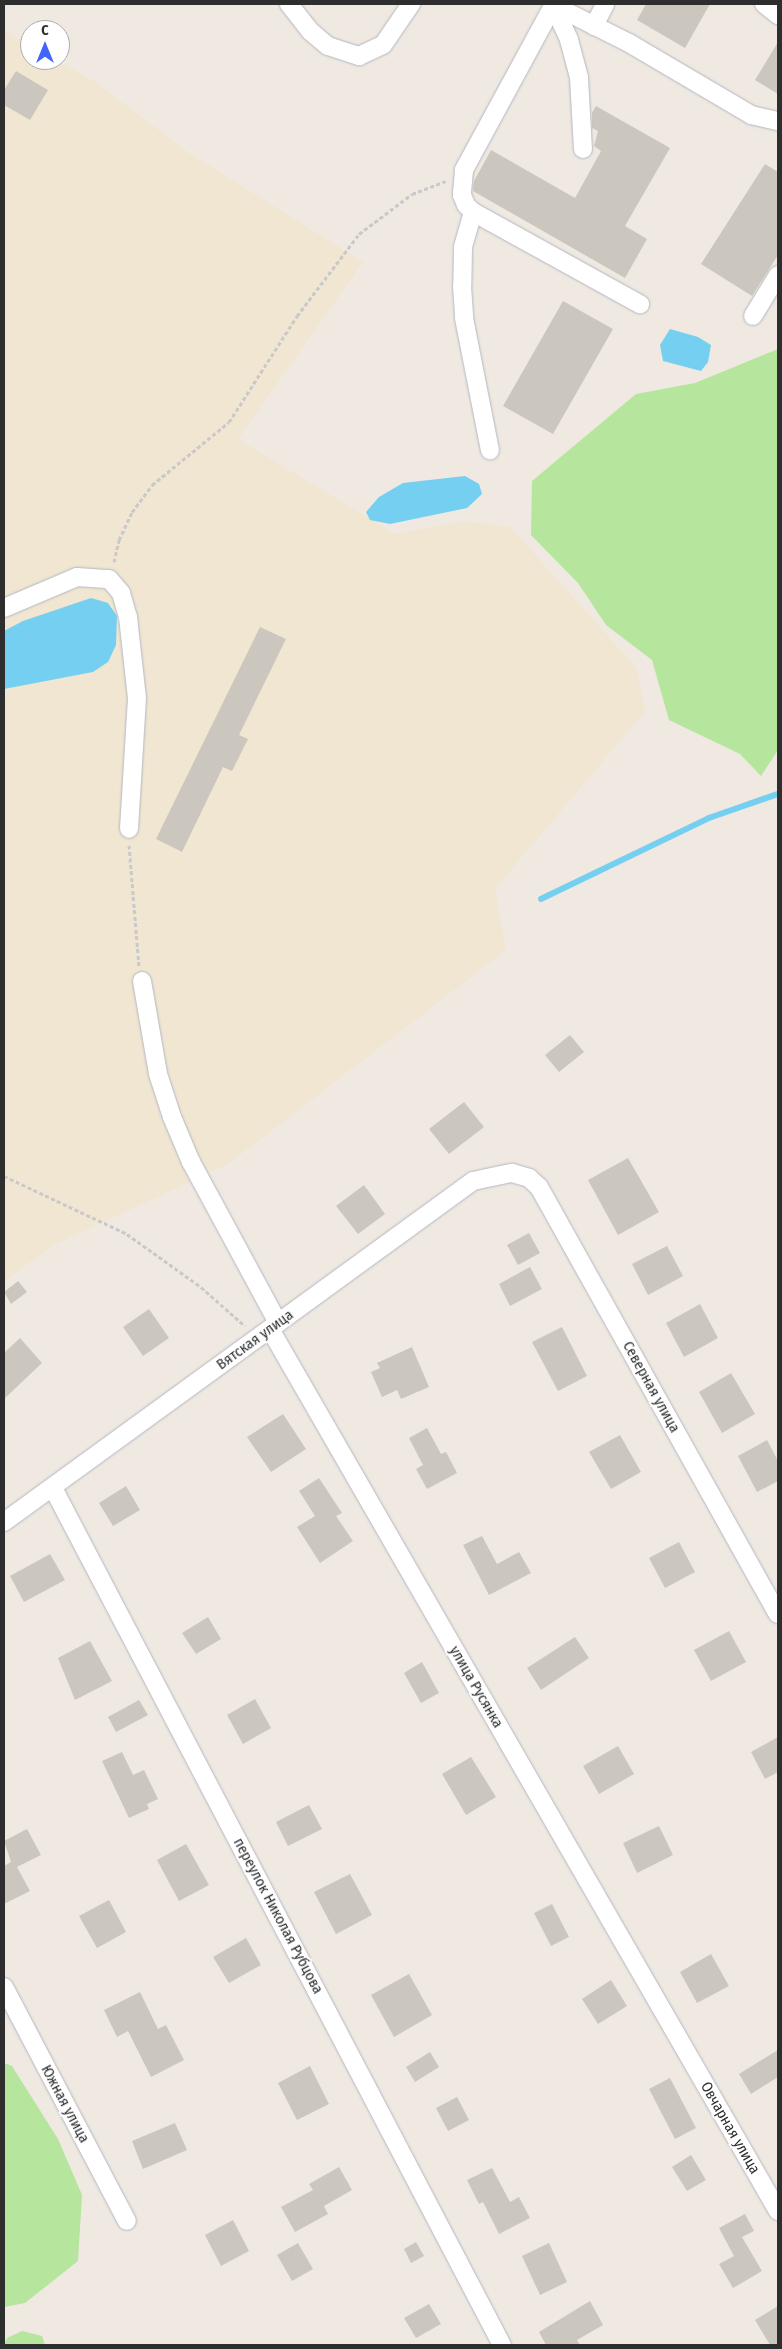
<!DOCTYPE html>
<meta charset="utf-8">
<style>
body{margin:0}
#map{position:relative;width:782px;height:2349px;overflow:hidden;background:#efe9e1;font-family:"Fira Sans Condensed",sans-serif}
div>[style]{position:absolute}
.education>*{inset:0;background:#f0e6d1}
.green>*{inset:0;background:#b6e59e}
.water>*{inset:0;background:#75cff0}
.stream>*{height:5.5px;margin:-2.75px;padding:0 2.75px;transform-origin:2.75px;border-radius:2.75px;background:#75cff0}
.building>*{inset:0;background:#cbc7bf}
.path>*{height:3px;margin-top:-1.5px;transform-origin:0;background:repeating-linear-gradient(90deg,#c9c9c9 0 4px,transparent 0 6.5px)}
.roads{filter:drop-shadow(0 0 1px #b4b7c1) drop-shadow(0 0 1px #b4b7c1)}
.minor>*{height:18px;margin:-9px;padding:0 9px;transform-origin:9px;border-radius:9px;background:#fff}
span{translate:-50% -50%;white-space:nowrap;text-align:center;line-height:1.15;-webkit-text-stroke:4px #fff;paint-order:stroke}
.street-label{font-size:15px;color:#2e2e2e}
.frame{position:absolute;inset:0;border:5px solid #2e2e2e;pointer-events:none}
.north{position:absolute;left:20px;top:20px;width:50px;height:50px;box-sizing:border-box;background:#fff;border:1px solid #ababab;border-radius:50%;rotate:0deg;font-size:14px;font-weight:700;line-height:20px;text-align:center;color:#2e2e2e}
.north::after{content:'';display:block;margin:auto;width:18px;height:22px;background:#4264fb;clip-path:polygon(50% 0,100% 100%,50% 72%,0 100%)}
</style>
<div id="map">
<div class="education">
<i style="clip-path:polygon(4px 30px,30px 45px,30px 60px,56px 60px,94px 81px,189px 153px,363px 262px,238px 439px,395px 534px,463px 521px,510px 527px,636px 667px,645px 711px,495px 889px,506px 950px,228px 1164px,54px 1245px,4px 1281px)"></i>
</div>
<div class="green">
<i style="clip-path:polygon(778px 349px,778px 750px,761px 776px,740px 754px,669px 720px,652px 660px,606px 625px,578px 583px,531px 535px,532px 481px,636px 394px,695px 383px)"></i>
<i style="clip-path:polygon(4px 2063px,12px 2066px,58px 2139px,82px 2195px,78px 2261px,25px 2303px,4px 2307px)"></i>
<i style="clip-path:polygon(22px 2331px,42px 2336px,45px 2345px,4px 2345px,7px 2338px)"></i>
</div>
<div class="water">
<i style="clip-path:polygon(670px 329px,698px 337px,711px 345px,708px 362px,701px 371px,663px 361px,660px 345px)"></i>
<i style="clip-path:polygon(465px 476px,479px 484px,482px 494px,467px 508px,390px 524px,370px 520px,366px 512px,379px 497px,403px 483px)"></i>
<i style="clip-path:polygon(91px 598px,108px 603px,117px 616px,116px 645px,108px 662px,93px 672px,4px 689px,4px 631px,23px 621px)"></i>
</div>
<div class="stream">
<i style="left:541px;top:899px;width:187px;rotate:-25.7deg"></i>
<i style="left:709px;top:818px;width:73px;rotate:-19.2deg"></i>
</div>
<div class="building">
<i style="clip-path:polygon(646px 4px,710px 4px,685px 48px,637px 20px)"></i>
<i style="clip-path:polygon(778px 42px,778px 94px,755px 80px)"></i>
<i style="clip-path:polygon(16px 71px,48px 90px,30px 120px,4px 105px,4px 90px)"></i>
<i style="clip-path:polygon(596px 106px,670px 148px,625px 226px,647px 239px,625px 278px,473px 191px,474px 181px,491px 150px,575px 198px,601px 151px,594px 146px,598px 131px,592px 128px,592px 113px)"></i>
<i style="clip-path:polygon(765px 164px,778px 172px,778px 255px,752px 296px,701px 264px)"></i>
<i style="clip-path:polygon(563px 301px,613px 329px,553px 434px,503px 406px)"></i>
<i style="clip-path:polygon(260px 627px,286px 639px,239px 735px,248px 739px,232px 771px,223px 767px,182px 852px,156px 839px)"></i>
<i style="clip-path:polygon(570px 1035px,584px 1052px,559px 1072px,545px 1055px)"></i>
<i style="clip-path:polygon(464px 1102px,484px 1127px,449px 1154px,429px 1129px)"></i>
<i style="clip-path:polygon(628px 1158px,659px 1212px,618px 1235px,588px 1180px)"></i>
<i style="clip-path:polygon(364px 1185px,385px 1214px,358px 1234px,336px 1206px)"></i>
<i style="clip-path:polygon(529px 1233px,540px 1253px,518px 1265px,507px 1245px)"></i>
<i style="clip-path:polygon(667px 1246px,683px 1276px,648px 1295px,632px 1264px)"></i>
<i style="clip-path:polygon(530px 1267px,542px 1289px,510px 1306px,499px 1284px)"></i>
<i style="clip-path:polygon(18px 1281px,27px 1292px,11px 1304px,4px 1292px)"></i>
<i style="clip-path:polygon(700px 1304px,718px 1338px,684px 1357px,666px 1323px)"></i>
<i style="clip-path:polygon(149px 1309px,169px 1338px,143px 1356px,123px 1327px)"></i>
<i style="clip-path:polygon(562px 1327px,587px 1376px,558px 1391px,532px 1342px)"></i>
<i style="clip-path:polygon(20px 1338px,42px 1363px,4px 1399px,4px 1353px)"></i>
<i style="clip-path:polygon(412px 1347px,429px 1387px,401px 1399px,397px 1390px,382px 1397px,371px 1372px,380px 1368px,377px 1363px)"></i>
<i style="clip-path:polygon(731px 1373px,755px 1414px,722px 1433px,699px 1392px)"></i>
<i style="clip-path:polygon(283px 1414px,306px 1449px,271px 1472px,247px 1437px)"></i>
<i style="clip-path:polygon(427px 1428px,441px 1454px,446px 1452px,457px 1473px,427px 1489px,416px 1469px,423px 1465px,409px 1438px)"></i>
<i style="clip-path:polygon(620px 1435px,641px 1472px,611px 1489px,589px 1452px)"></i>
<i style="clip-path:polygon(767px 1440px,778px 1461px,778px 1481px,757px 1492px,738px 1456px)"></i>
<i style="clip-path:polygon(319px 1478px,342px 1513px,336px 1516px,353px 1541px,320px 1563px,297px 1527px,315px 1516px,299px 1491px)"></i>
<i style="clip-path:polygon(126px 1486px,140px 1510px,113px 1526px,99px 1503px)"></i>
<i style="clip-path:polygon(482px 1536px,497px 1564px,519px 1552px,531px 1573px,489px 1595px,463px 1545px)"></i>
<i style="clip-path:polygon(679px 1542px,695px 1572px,665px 1588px,649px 1558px)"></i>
<i style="clip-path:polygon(50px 1554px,65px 1580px,24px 1602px,10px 1576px)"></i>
<i style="clip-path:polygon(208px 1617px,221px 1639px,196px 1654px,182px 1633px)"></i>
<i style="clip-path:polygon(729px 1631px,746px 1662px,711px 1681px,694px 1650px)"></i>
<i style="clip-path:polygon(575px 1637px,589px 1658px,541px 1690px,527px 1668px)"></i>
<i style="clip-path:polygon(90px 1641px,112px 1681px,75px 1700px,58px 1658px)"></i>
<i style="clip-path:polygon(422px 1662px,439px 1693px,421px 1703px,404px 1673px)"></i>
<i style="clip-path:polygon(255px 1699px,271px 1728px,243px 1744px,227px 1715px)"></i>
<i style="clip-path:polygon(139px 1700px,148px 1715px,116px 1732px,108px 1717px)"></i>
<i style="clip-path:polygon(778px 1737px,778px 1772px,765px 1779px,751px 1752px)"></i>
<i style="clip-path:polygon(618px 1746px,634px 1774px,599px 1794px,583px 1766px)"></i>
<i style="clip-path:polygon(122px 1752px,133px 1775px,144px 1770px,158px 1799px,147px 1804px,149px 1809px,129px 1818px,102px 1761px)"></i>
<i style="clip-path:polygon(471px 1757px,496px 1797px,466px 1815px,442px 1774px)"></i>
<i style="clip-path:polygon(309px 1805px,322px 1829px,288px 1846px,276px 1822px)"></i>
<i style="clip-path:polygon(659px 1826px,673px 1855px,637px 1873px,623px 1843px)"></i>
<i style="clip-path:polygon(27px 1829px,41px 1855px,17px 1867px,30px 1891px,4px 1904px,4px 1866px,11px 1862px,4px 1841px)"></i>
<i style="clip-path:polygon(186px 1844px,209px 1885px,179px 1901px,157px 1860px)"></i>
<i style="clip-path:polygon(350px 1874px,372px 1915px,336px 1934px,314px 1892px)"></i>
<i style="clip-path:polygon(109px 1900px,126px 1932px,97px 1948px,79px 1916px)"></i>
<i style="clip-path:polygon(552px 1904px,569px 1937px,551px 1946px,534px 1913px)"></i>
<i style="clip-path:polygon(246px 1938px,261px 1965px,229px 1983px,213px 1957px)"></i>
<i style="clip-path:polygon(711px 1954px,729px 1986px,697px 2003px,680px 1972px)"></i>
<i style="clip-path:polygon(409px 1974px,432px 2015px,394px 2037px,371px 1995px)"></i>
<i style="clip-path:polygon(611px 1980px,627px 2006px,598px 2024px,582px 1999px)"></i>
<i style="clip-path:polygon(140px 1992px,158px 2029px,166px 2025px,184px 2060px,151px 2077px,128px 2031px,117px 2037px,104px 2010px)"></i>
<i style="clip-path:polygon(778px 2050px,778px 2077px,751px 2094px,739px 2074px)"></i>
<i style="clip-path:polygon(430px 2052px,439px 2067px,415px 2082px,406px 2067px)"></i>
<i style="clip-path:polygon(310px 2066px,329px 2104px,297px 2120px,278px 2083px)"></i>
<i style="clip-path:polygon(670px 2078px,696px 2128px,675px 2139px,649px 2089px)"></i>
<i style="clip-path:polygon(457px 2097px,469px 2120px,448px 2131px,436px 2108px)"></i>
<i style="clip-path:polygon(175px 2123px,187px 2150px,143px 2169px,132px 2141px)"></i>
<i style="clip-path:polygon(691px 2155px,706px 2180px,687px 2191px,672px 2167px)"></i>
<i style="clip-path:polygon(339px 2167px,352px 2190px,324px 2206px,328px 2214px,295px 2232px,281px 2207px,313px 2190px,309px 2184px)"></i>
<i style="clip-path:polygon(492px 2168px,510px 2202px,519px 2197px,530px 2218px,499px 2234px,483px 2202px,479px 2204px,467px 2180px)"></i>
<i style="clip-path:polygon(745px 2214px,754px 2231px,742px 2237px,762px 2271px,733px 2288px,719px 2264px,734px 2256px,719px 2228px)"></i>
<i style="clip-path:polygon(233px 2220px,249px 2251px,221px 2266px,205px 2235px)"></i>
<i style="clip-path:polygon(416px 2242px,424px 2256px,411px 2263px,404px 2249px)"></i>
<i style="clip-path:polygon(298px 2243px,313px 2269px,292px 2281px,277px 2255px)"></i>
<i style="clip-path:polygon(549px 2243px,567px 2282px,540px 2295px,522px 2256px)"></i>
<i style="clip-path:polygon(590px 2301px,603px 2325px,577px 2340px,580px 2345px,546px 2345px,539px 2332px)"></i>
<i style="clip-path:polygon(429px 2304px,441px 2324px,416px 2338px,404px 2318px)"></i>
<i style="clip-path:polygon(778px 2306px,778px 2345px,770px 2345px,755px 2320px)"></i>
</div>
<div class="path">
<i style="left:114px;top:562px;width:23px;rotate:-77deg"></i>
<i style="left:119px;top:540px;width:31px;rotate:-65deg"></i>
<i style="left:132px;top:512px;width:34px;rotate:-53deg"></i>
<i style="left:152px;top:485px;width:99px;rotate:-39.3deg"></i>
<i style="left:229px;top:422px;width:126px;rotate:-57.3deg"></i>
<i style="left:297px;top:316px;width:103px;rotate:-52.9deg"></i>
<i style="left:359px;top:234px;width:66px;rotate:-37deg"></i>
<i style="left:412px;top:194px;width:36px;rotate:-21deg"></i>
<i style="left:129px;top:845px;width:121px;rotate:85.3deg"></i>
<i style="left:4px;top:1176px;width:136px;rotate:25.2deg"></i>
<i style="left:127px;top:1234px;width:91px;rotate:35.6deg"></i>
<i style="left:201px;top:1287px;width:59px;rotate:41.6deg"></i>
</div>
<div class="roads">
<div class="minor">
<i style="left:289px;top:4px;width:34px;rotate:52deg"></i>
<i style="left:310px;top:31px;width:23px;rotate:40deg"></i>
<i style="left:328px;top:46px;width:33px;rotate:18deg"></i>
<i style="left:359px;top:56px;width:26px;rotate:-25deg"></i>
<i style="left:383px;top:45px;width:50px;rotate:-55.7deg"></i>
<i style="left:554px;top:4px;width:189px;rotate:118.5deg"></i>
<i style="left:464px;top:170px;width:25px;rotate:95deg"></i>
<i style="left:462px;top:195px;width:11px;rotate:68deg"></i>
<i style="left:466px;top:205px;width:10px;rotate:45deg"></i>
<i style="left:473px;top:212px;width:191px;rotate:28.9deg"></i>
<i style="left:764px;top:4px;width:18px;rotate:38deg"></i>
<i style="left:553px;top:5px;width:85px;rotate:26.6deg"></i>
<i style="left:629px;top:43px;width:142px;rotate:30.5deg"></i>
<i style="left:751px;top:115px;width:28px;rotate:13deg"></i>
<i style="left:553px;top:5px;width:38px;rotate:65deg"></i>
<i style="left:569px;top:40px;width:39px;rotate:75deg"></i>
<i style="left:579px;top:78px;width:71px;rotate:86.8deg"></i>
<i style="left:594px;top:26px;width:25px;rotate:-63deg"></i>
<i style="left:473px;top:212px;width:36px;rotate:106deg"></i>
<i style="left:463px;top:247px;width:39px;rotate:91deg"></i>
<i style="left:462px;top:286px;width:32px;rotate:86deg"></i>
<i style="left:464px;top:318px;width:135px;rotate:78.9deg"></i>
<i style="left:753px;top:316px;width:48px;rotate:-58.6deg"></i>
<i style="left:4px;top:608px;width:79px;rotate:-23deg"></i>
<i style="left:77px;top:577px;width:32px;rotate:4deg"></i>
<i style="left:109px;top:579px;width:18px;rotate:49deg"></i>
<i style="left:121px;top:593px;width:25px;rotate:74deg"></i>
<i style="left:128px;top:617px;width:81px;rotate:83.7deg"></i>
<i style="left:137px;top:698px;width:131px;rotate:93.5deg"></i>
<i style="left:142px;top:981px;width:94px;rotate:80.2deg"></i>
<i style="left:158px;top:1074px;width:45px;rotate:72deg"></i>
<i style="left:172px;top:1117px;width:49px;rotate:67.1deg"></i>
<i style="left:191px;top:1162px;width:183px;rotate:61.6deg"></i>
<i style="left:270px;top:1329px;width:1018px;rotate:60.06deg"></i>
<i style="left:53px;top:1488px;width:967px;rotate:62.35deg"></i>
<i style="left:4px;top:1522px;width:580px;rotate:-36.02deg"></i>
<i style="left:473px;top:1181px;width:40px;rotate:-12deg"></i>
<i style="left:512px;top:1173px;width:18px;rotate:16deg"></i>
<i style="left:529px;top:1178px;width:13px;rotate:42deg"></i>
<i style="left:539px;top:1187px;width:489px;rotate:60.8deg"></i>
<i style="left:4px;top:1987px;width:264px;rotate:62.3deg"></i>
</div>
</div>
<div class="street-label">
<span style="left:255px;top:1340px;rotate:-36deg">Вятская улица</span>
<span style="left:651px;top:1387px;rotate:61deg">Северная улица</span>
<span style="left:476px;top:1687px;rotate:60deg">улица Русянка</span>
<span style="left:278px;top:1916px;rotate:62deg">переулок Николая Рубцова</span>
<span style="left:65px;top:2104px;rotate:62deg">Южная улица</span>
<span style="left:730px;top:2128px;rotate:60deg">Овчарная улица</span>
</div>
<div class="frame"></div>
<div class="north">С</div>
</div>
